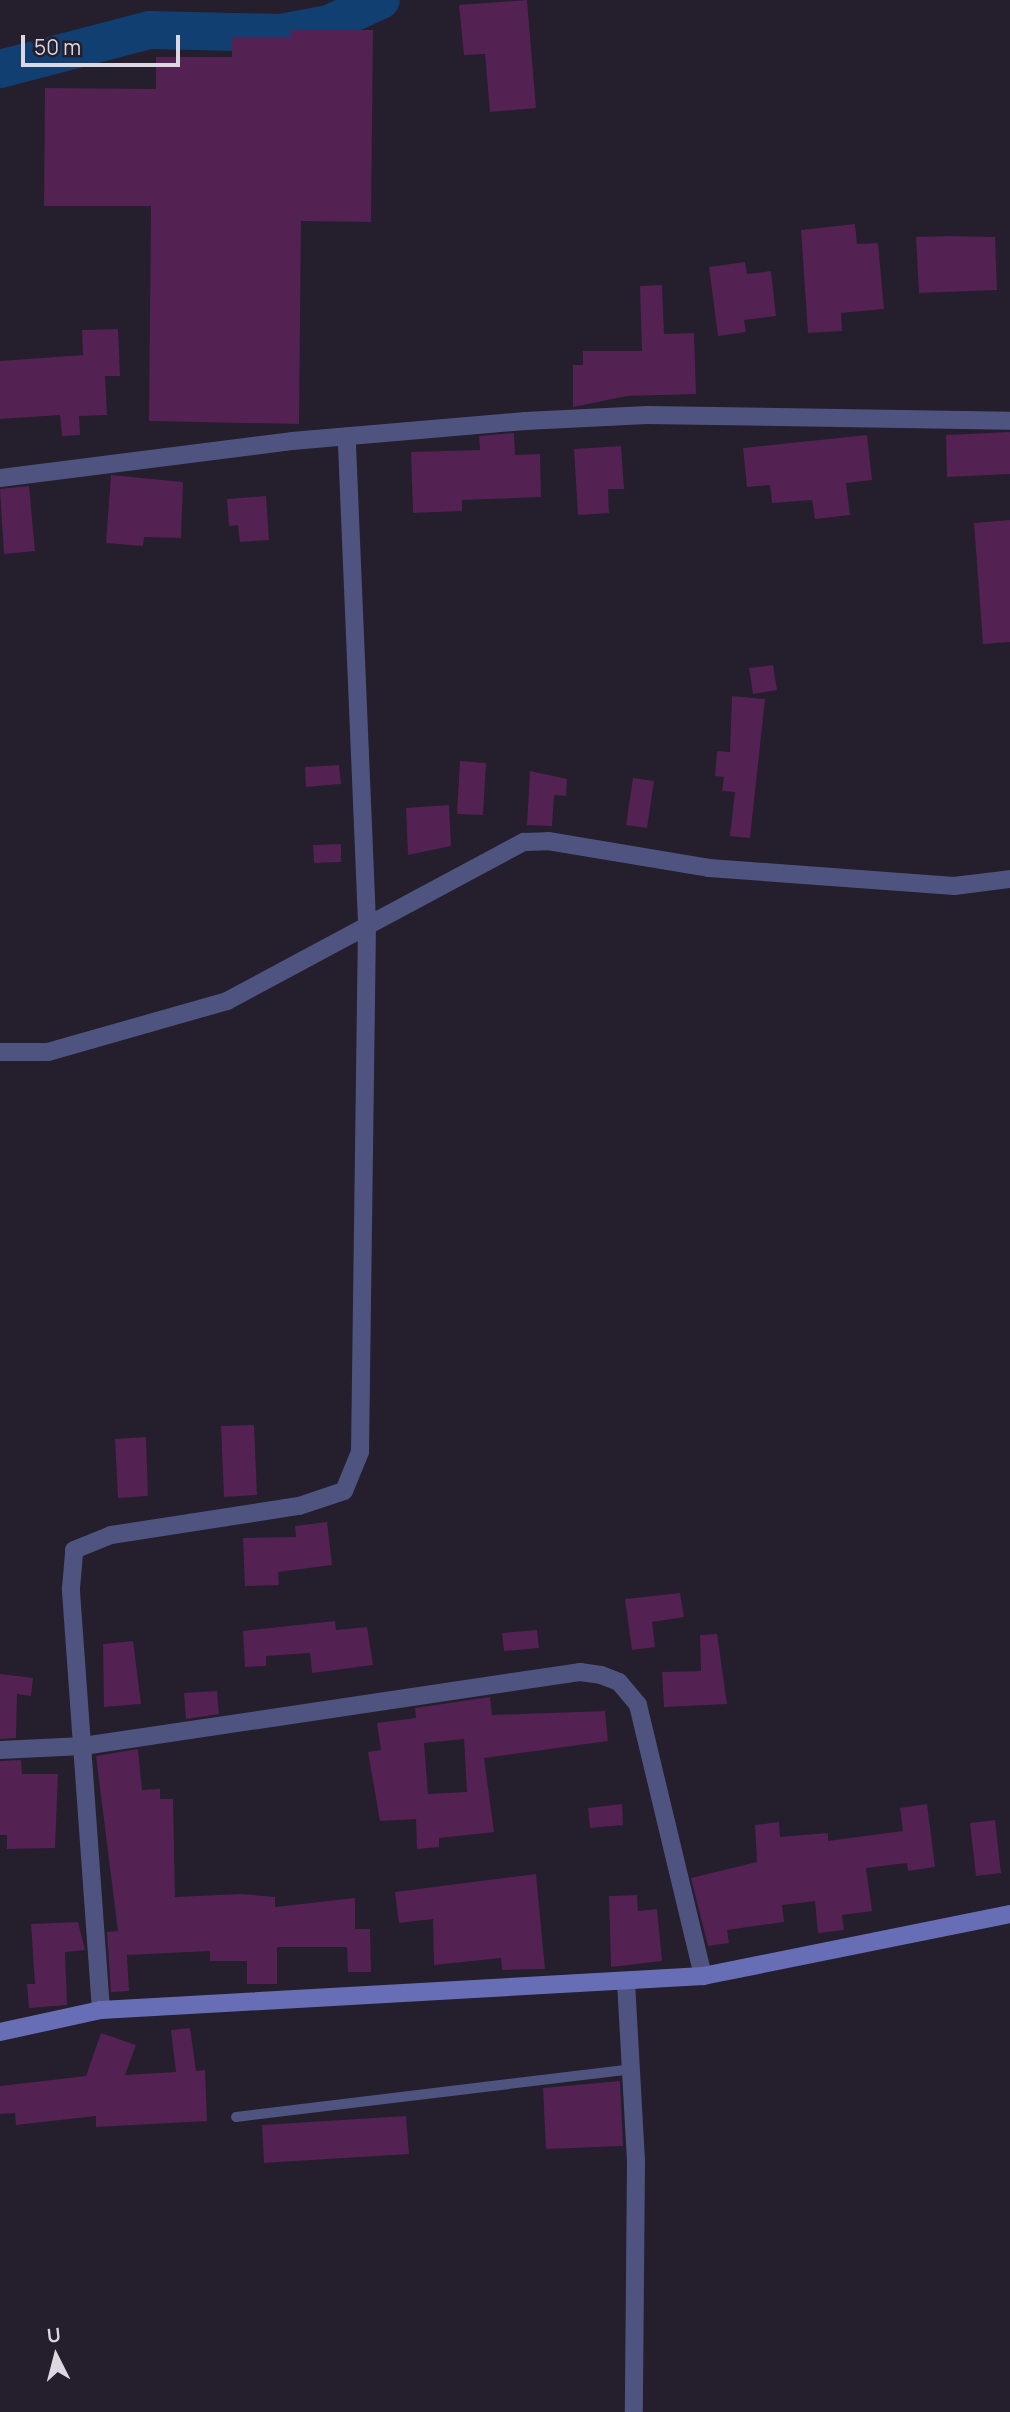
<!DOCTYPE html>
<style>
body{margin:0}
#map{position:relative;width:1010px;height:2412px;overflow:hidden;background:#241e2d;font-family:Manrope,sans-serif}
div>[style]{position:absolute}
.river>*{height:38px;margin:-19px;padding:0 19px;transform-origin:19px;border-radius:19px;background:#113f72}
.building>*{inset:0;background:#532152}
.lane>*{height:10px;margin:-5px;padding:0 5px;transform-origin:5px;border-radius:5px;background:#4f537f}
.street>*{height:18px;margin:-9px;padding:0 9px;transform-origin:9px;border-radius:9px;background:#4f537f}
.secondary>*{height:18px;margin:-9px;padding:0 9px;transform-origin:9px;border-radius:9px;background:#686eb5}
span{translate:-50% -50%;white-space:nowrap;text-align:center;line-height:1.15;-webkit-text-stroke:6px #241e2d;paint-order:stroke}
.north{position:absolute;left:21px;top:2321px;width:70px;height:70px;-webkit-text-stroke:5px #241e2d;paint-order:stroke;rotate:354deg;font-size:19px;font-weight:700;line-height:28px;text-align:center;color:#dcd8e2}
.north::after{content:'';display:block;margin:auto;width:24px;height:32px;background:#dcd8e2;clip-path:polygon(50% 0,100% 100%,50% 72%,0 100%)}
.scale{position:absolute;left:21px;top:35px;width:159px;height:32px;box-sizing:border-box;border:4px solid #dcd8e2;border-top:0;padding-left:9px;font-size:21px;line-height:24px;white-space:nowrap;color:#dcd8e2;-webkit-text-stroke:5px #241e2d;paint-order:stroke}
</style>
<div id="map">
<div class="river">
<i style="left:0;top:69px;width:155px;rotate:-14.6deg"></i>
<i style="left:150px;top:30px;width:130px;rotate:1.3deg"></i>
<i style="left:280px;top:33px;width:50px;rotate:-10.4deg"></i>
<i style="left:329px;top:24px;width:57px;rotate:-24.8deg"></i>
</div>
<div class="building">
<i style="clip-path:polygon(527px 0,536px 108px,490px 112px,485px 54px,464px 55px,459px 5px)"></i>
<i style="clip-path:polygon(291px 30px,373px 30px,371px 222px,301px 221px,299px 424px,149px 421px,151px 206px,44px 206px,45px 88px,156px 89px,156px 57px,232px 57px,232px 37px,291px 37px)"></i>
<i style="clip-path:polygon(855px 224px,857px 244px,878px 243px,884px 309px,841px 313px,842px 331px,808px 333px,801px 230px)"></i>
<i style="clip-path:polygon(950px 236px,995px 237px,997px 290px,919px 293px,916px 237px)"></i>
<i style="clip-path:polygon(745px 262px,747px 274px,771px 271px,776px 316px,744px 320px,746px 332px,718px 336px,709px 267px)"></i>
<i style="clip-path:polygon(662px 285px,664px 334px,694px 333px,696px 394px,627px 396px,573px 407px,573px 365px,583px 365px,583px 351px,642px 351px,640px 286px)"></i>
<i style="clip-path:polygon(118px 329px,120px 376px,105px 376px,107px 415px,79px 416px,80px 435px,62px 436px,60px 415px,0 419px,0 361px,83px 355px,82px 330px)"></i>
<i style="clip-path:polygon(1010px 432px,1010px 474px,947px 477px,946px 435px)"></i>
<i style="clip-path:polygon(514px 433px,515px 455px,540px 454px,541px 497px,462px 500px,462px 511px,413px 513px,411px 452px,480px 450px,479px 436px)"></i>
<i style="clip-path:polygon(867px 435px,872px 480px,846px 483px,850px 515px,815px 519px,812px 500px,772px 503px,770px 485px,747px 487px,743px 448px)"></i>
<i style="clip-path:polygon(621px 446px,624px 489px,608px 489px,609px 513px,578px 515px,574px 449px)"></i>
<i style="clip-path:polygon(111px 475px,183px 482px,181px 538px,144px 537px,143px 546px,106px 543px)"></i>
<i style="clip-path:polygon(29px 486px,35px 551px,4px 554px,0 489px)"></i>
<i style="clip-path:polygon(266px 496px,269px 540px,240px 542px,238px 525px,229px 526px,227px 499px)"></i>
<i style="clip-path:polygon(1010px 520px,1010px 642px,983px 644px,974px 523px)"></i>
<i style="clip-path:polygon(773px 665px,777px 690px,753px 694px,749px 668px)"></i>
<i style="clip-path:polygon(732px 696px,765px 699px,750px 838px,730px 836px,735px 792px,722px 791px,724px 777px,715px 776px,717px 751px,730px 752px)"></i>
<i style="clip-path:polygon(460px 761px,486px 763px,483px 815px,457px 814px)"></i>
<i style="clip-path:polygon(339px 765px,341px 784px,306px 787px,305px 767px)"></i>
<i style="clip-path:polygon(530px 771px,567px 779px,566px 796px,554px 795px,552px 826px,527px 825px)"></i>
<i style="clip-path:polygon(633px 778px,654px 781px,647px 828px,626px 825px)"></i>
<i style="clip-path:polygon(449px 805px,451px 846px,408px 855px,406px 808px)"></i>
<i style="clip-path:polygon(341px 844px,341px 862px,314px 863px,313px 845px)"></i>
<i style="clip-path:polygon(254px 1425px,257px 1495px,224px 1497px,221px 1426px)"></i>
<i style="clip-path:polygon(146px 1437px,148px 1496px,118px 1498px,115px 1439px)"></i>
<i style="clip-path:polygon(327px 1522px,332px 1565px,278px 1572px,279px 1585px,245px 1586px,243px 1538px,296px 1537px,295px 1526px)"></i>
<i style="clip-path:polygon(680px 1593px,684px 1617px,652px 1622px,655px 1647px,632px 1650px,625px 1599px)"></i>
<i style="clip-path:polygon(335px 1621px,336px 1630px,367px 1627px,373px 1665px,312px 1673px,310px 1653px,266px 1656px,266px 1666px,245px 1667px,243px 1631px)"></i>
<i style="clip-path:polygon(537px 1630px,539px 1648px,504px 1651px,502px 1633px)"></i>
<i style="clip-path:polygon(717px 1634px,727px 1704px,664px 1707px,662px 1672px,701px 1671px,700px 1635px)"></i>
<i style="clip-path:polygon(133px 1641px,141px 1704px,104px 1707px,103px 1644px)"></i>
<i style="clip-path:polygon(0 1674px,33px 1678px,31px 1696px,17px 1694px,16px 1738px,0 1739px)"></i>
<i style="clip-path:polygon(217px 1691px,219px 1714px,186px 1719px,184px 1693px)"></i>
<i style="clip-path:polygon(evenodd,490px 1697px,492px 1715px,605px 1711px,608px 1741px,484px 1758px,494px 1832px,439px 1838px,439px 1847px,417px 1849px,416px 1819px,380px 1821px,368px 1752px,381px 1750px,377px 1723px,416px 1718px,415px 1708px,490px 1697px,464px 1739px,467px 1792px,428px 1794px,424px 1743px,464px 1739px)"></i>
<i style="clip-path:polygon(138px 1749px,142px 1790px,160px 1789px,160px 1799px,173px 1799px,175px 1897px,241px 1894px,275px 1897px,275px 1907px,355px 1898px,355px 1929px,370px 1929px,371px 1972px,348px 1972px,347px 1947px,277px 1947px,277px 1984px,247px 1984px,247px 1961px,210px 1961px,210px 1951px,127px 1955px,129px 1991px,111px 1992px,107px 1932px,118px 1931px,96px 1756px)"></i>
<i style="clip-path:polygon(21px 1760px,22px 1774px,58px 1774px,55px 1848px,7px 1849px,7px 1835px,0 1835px,0 1761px)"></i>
<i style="clip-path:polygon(622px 1804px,623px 1825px,590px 1828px,588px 1808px)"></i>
<i style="clip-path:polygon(927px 1804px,935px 1867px,908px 1871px,907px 1863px,866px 1868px,872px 1911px,842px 1915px,844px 1930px,818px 1933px,815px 1901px,782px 1905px,784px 1922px,727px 1930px,729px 1943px,708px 1946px,691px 1878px,757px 1862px,755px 1825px,779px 1822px,780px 1837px,828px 1833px,828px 1841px,903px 1831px,900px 1808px)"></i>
<i style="clip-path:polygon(995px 1820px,1001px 1873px,976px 1876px,970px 1823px)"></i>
<i style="clip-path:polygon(536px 1874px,545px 1969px,502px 1970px,501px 1958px,434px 1965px,433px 1919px,399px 1923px,395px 1892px)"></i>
<i style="clip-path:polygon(637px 1895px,638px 1911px,657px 1909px,662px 1961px,611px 1967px,609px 1896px)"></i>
<i style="clip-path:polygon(78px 1922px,85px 1950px,65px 1952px,67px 2005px,29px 2008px,27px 1984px,35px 1984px,31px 1924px)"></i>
<i style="clip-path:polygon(190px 2028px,196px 2071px,205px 2070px,207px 2121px,96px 2127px,96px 2116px,16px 2125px,15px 2113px,0 2114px,0 2086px,86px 2076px,101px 2033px,136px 2045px,125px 2075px,176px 2072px,171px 2030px)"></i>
<i style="clip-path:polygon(620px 2081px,623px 2146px,546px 2149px,543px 2088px)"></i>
<i style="clip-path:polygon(406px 2116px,409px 2154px,264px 2163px,262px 2125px)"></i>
</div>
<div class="lane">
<i style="left:236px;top:2117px;width:398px;rotate:-6.9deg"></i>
</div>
<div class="street">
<i style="left:0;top:478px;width:294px;rotate:-7.2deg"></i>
<i style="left:292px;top:441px;width:234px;rotate:-4.9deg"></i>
<i style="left:525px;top:421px;width:122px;rotate:-2.8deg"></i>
<i style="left:647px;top:415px;width:363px;rotate:0.9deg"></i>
<i style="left:0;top:1052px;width:48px"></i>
<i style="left:48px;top:1052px;width:186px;rotate:-15.9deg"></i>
<i style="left:227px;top:1001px;width:337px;rotate:-28.2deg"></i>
<i style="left:524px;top:842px;width:24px;rotate:-2deg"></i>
<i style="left:548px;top:841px;width:163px;rotate:9.5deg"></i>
<i style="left:709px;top:868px;width:246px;rotate:4.2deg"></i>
<i style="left:954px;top:886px;width:56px;rotate:-7.1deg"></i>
<i style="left:0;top:1750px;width:83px;rotate:-2.8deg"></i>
<i style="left:83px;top:1746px;width:502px;rotate:-8.47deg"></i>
<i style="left:580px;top:1672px;width:21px;rotate:8deg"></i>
<i style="left:601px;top:1675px;width:19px;rotate:21deg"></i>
<i style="left:619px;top:1682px;width:30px;rotate:50deg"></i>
<i style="left:638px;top:1705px;width:279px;rotate:76.5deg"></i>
<i style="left:626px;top:1982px;width:179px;rotate:86.8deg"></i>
<i style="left:636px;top:2161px;width:251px;rotate:90.5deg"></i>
<i style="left:101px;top:2010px;width:423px;rotate:-94.1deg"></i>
<i style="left:71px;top:1588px;width:38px;rotate:-85deg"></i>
<i style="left:74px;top:1550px;width:40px;rotate:-22deg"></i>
<i style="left:111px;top:1535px;width:190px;rotate:-8.8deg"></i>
<i style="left:299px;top:1506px;width:47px;rotate:-18.4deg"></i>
<i style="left:344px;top:1491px;width:42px;rotate:-67.7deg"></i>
<i style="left:360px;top:1452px;width:530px;rotate:-89.24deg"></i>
<i style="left:367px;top:922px;width:486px;rotate:-92.4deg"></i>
</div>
<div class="secondary">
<i style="left:0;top:2032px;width:103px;rotate:-12.3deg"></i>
<i style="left:101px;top:2010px;width:603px;rotate:-3.23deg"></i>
<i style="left:703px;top:1976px;width:313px;rotate:-11.4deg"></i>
</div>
<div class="north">U</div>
<div class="scale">50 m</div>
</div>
